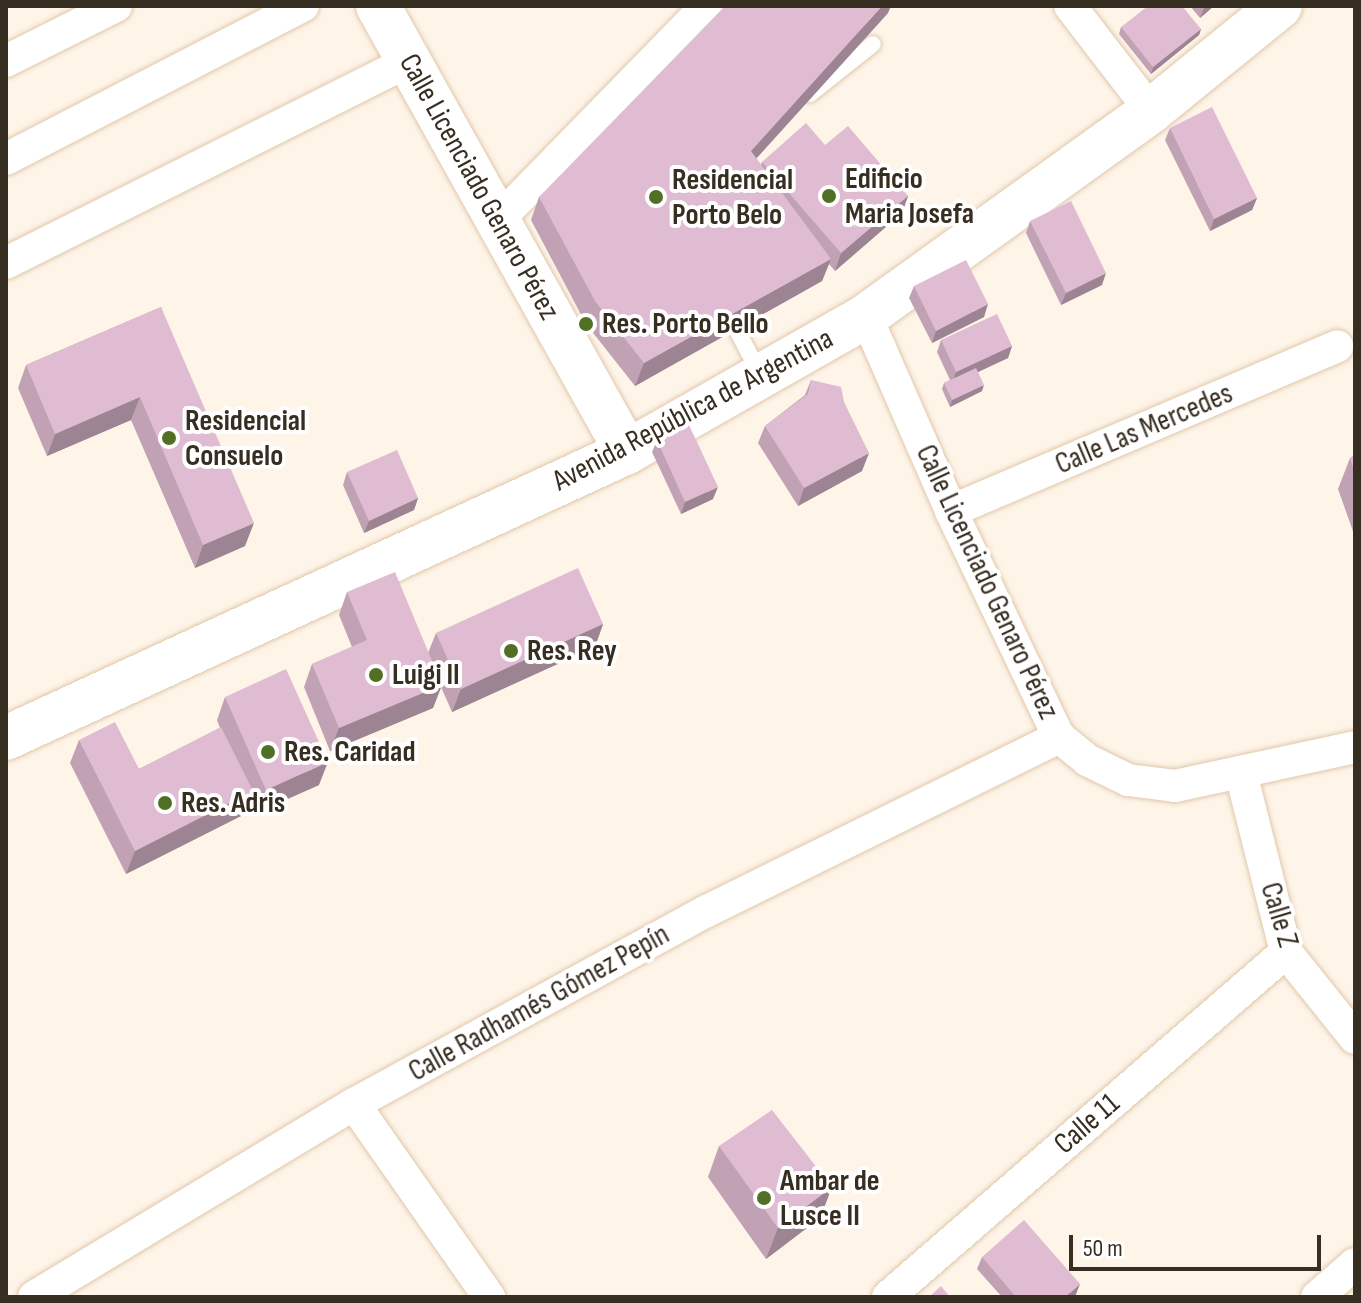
<!DOCTYPE html>
<meta charset="utf-8">
<style>
body{margin:0}
#map{position:relative;width:1361px;height:1303px;overflow:hidden;background:#fef4e8;font-family:"Sofia Sans Condensed",sans-serif}
div>[style]{position:absolute}
.roads{filter:drop-shadow(0 0 2px #e0c8aa) drop-shadow(0 0 2px #e0c8aa)}
.lane>*{height:16px;margin:-8px;padding:0 8px;transform-origin:8px;border-radius:8px;background:#fff}
.street>*{height:32px;margin:-16px;padding:0 16px;transform-origin:16px;border-radius:16px;background:#fff}
.secondary>*{height:44px;margin:-22px;padding:0 22px;transform-origin:22px;border-radius:22px;background:#fff}
.wall>*{inset:0;background:#c0a2b4}
.shaded-wall>*{inset:0;background:#9c8492}
.building>*{inset:0;background:#dfbcd1}
.dots>*{width:22px;height:22px;translate:-50% -50%;box-sizing:border-box;border:4px solid #fff;border-radius:50%}
span{translate:-50% -50%;white-space:nowrap;text-align:center;line-height:1.15;-webkit-text-stroke:8px #fff;paint-order:stroke}
.poi-label{font-size:30px;color:#372e22;font-weight:700}
.left{translate:0 -50%;text-align:left}
.street-label{font-size:30px;color:#372e22}
.frame{position:absolute;inset:0;border:8px solid #372e22;pointer-events:none}
.scale{position:absolute;left:1069px;top:1235px;width:252px;height:36px;box-sizing:border-box;border:4px solid #372e22;border-top:0;padding-left:10px;font-size:24px;line-height:28px;white-space:nowrap;color:#372e22;-webkit-text-stroke:6px #fff;paint-order:stroke}
</style>
<div id="map">
<div class="roads">
<div class="lane">
<i style="left:810px;top:94px;width:80px;rotate:-38.4deg"></i>
<i style="left:728px;top:313px;width:69px;rotate:62.3deg"></i>
</div>
<div class="street">
<i style="left:1070px;top:6px;width:133px;rotate:52.4deg"></i>
<i style="left:6px;top:61px;width:123px;rotate:-26.6deg"></i>
<i style="left:6px;top:159px;width:334px;rotate:-27.3deg"></i>
<i style="left:498px;top:220px;width:299px;rotate:-45.7deg"></i>
<i style="left:6px;top:263px;width:451px;rotate:-26.6deg"></i>
<i style="left:866px;top:316px;width:213px;rotate:66.4deg"></i>
<i style="left:951px;top:511px;width:250px;rotate:64.5deg"></i>
<i style="left:1059px;top:737px;width:36px;rotate:39deg"></i>
<i style="left:1087px;top:760px;width:46px;rotate:26deg"></i>
<i style="left:1128px;top:780px;width:47px;rotate:7.3deg"></i>
<i style="left:1175px;top:786px;width:184px;rotate:-12.2deg"></i>
<i style="left:951px;top:511px;width:420px;rotate:-23.1deg"></i>
<i style="left:1241px;top:773px;width:185px;rotate:75.9deg"></i>
<i style="left:1286px;top:952px;width:110px;rotate:51.3deg"></i>
<i style="left:354px;top:1104px;width:236px;rotate:55deg"></i>
<i style="left:34px;top:1297px;width:374px;rotate:-31.1deg"></i>
<i style="left:354px;top:1104px;width:402px;rotate:-28.7deg"></i>
<i style="left:707px;top:911px;width:393px;rotate:-26.3deg"></i>
<i style="left:888px;top:1297px;width:527px;rotate:-40.92deg"></i>
<i style="left:1317px;top:1297px;width:50px;rotate:-41deg"></i>
</div>
<div class="secondary">
<i style="left:378px;top:6px;width:511px;rotate:60.83deg"></i>
<i style="left:6px;top:738px;width:684px;rotate:-24.73deg"></i>
<i style="left:627px;top:452px;width:275px;rotate:-29.6deg"></i>
<i style="left:866px;top:316px;width:351px;rotate:-35.7deg"></i>
<i style="left:1151px;top:111px;width:166px;rotate:-39.1deg"></i>
</div>
</div>
<div class="wall">
<i style="clip-path:polygon(1190px 6px,1214px 6px,1200px 18px)"></i>
<i style="clip-path:polygon(888px 13px,756px 159px,761px 165px,762px 162px,825px 145px,908px 196px,902px 213px,835px 271px,829px 264px,822px 281px,635px 386px,586px 324px,531px 220px,539px 197px)"></i>
<i style="clip-path:polygon(1121px 27px,1201px 29px,1199px 35px,1151px 74px,1119px 34px)"></i>
<i style="clip-path:polygon(1170px 128px,1257px 198px,1252px 210px,1210px 231px,1165px 140px)"></i>
<i style="clip-path:polygon(1030px 221px,1102px 285px,1061px 305px,1026px 233px)"></i>
<i style="clip-path:polygon(914px 286px,984px 317px,932px 343px,909px 298px)"></i>
<i style="clip-path:polygon(161px 307px,245px 546px,195px 568px,131px 420px,47px 456px,18px 388px,26px 365px)"></i>
<i style="clip-path:polygon(941px 340px,1012px 346px,1008px 358px,978px 372px,982px 391px,950px 407px,942px 389px,944px 383px,950px 380px,937px 352px)"></i>
<i style="clip-path:polygon(811px 380px,844px 402px,862px 471px,798px 506px,758px 443px,765px 426px,805px 395px)"></i>
<i style="clip-path:polygon(657px 440px,713px 499px,681px 514px,652px 452px)"></i>
<i style="clip-path:polygon(1355px 455px,1355px 537px,1338px 489px,1350px 458px)"></i>
<i style="clip-path:polygon(347px 472px,418px 498px,414px 510px,364px 533px,343px 485px)"></i>
<i style="clip-path:polygon(347px 592px,428px 653px,436px 633px,603px 624px,595px 647px,452px 712px,441px 687px,433px 708px,330px 751px,304px 687px,312px 664px,352px 647px,339px 615px)"></i>
<i style="clip-path:polygon(225px 697px,319px 785px,258px 812px,251px 798px,245px 814px,126px 874px,70px 763px,79px 740px,139px 769px,220px 728px,217px 720px)"></i>
<i style="clip-path:polygon(719px 1146px,832px 1187px,820px 1218px,766px 1259px,708px 1177px)"></i>
<i style="clip-path:polygon(982px 1257px,1076px 1296px,1002px 1297px,977px 1269px)"></i>
</div>
<div class="shaded-wall">
<i style="clip-path:polygon(882px 6px,891px 6px,888px 13px,742px 174px,751px 151px)"></i>
<i style="clip-path:polygon(1205px 6px,1214px 6px,1200px 18px)"></i>
<i style="clip-path:polygon(1201px 29px,1199px 35px,1151px 74px,1153px 67px)"></i>
<i style="clip-path:polygon(908px 196px,902px 213px,835px 271px,841px 253px)"></i>
<i style="clip-path:polygon(1257px 198px,1252px 210px,1210px 231px,1214px 219px)"></i>
<i style="clip-path:polygon(831px 259px,822px 281px,635px 386px,644px 363px)"></i>
<i style="clip-path:polygon(1106px 273px,1102px 285px,1061px 305px,1066px 293px)"></i>
<i style="clip-path:polygon(988px 304px,984px 317px,932px 343px,936px 331px)"></i>
<i style="clip-path:polygon(1012px 346px,1008px 358px,952px 384px,956px 372px)"></i>
<i style="clip-path:polygon(984px 385px,982px 391px,950px 407px,952px 400px)"></i>
<i style="clip-path:polygon(140px 397px,131px 420px,47px 456px,55px 434px)"></i>
<i style="clip-path:polygon(869px 453px,862px 471px,798px 506px,804px 488px)"></i>
<i style="clip-path:polygon(718px 487px,713px 499px,681px 514px,685px 502px)"></i>
<i style="clip-path:polygon(418px 498px,414px 510px,364px 533px,369px 521px)"></i>
<i style="clip-path:polygon(254px 523px,245px 546px,195px 568px,203px 545px)"></i>
<i style="clip-path:polygon(603px 624px,595px 647px,452px 712px,461px 689px)"></i>
<i style="clip-path:polygon(442px 685px,433px 708px,330px 751px,339px 728px)"></i>
<i style="clip-path:polygon(328px 762px,319px 785px,258px 812px,266px 790px)"></i>
<i style="clip-path:polygon(253px 791px,245px 814px,126px 874px,135px 851px)"></i>
<i style="clip-path:polygon(832px 1187px,820px 1218px,766px 1259px,778px 1228px)"></i>
<i style="clip-path:polygon(1080px 1284px,1075px 1297px,1065px 1297px)"></i>
</div>
<div class="building">
<i style="clip-path:polygon(725px 6px,882px 6px,751px 151px,831px 259px,644px 363px,595px 301px,539px 197px)"></i>
<i style="clip-path:polygon(1148px 6px,1182px 6px,1201px 29px,1153px 67px,1121px 27px)"></i>
<i style="clip-path:polygon(1212px 107px,1257px 198px,1214px 219px,1170px 128px)"></i>
<i style="clip-path:polygon(806px 123px,825px 145px,848px 126px,908px 196px,841px 253px,762px 162px)"></i>
<i style="clip-path:polygon(1071px 201px,1106px 273px,1066px 293px,1030px 221px)"></i>
<i style="clip-path:polygon(966px 260px,988px 304px,936px 331px,914px 286px)"></i>
<i style="clip-path:polygon(161px 307px,254px 523px,203px 545px,140px 397px,55px 434px,26px 365px)"></i>
<i style="clip-path:polygon(997px 314px,1012px 346px,956px 372px,941px 340px)"></i>
<i style="clip-path:polygon(976px 368px,984px 385px,952px 400px,944px 383px)"></i>
<i style="clip-path:polygon(811px 380px,841px 387px,844px 402px,869px 453px,804px 488px,765px 426px,808px 394px)"></i>
<i style="clip-path:polygon(689px 425px,718px 487px,685px 502px,657px 440px)"></i>
<i style="clip-path:polygon(397px 450px,418px 498px,369px 521px,347px 472px)"></i>
<i style="clip-path:polygon(1355px 455px,1355px 473px,1350px 458px)"></i>
<i style="clip-path:polygon(578px 568px,603px 624px,461px 689px,436px 633px)"></i>
<i style="clip-path:polygon(395px 572px,442px 685px,339px 728px,312px 664px,367px 640px,347px 592px)"></i>
<i style="clip-path:polygon(286px 669px,328px 762px,266px 790px,225px 697px)"></i>
<i style="clip-path:polygon(115px 722px,139px 769px,221px 727px,253px 791px,135px 851px,79px 740px)"></i>
<i style="clip-path:polygon(772px 1110px,832px 1187px,778px 1228px,719px 1146px)"></i>
<i style="clip-path:polygon(1024px 1220px,1080px 1284px,1065px 1297px,1016px 1297px,982px 1257px)"></i>
<i style="clip-path:polygon(941px 1286px,950px 1297px,929px 1297px)"></i>
</div>
<div class="dots">
<i style="left:829px;top:196px;background:#517025"></i>
<i style="left:656px;top:197px;background:#517025"></i>
<i style="left:586px;top:324px;background:#517025"></i>
<i style="left:169px;top:438px;background:#517025"></i>
<i style="left:511px;top:651px;background:#517025"></i>
<i style="left:376px;top:675px;background:#517025"></i>
<i style="left:268px;top:752px;background:#517025"></i>
<i style="left:165px;top:803px;background:#517025"></i>
<i style="left:764px;top:1198px;background:#517025"></i>
</div>
<div class="poi-label">
<span class="left" style="left:845px;top:196px">Edificio<br>Maria Josefa</span>
<span class="left" style="left:672px;top:197px">Residencial<br>Porto Belo</span>
<span class="left" style="left:602px;top:324px">Res. Porto Bello</span>
<span class="left" style="left:185px;top:438px">Residencial<br>Consuelo</span>
<span class="left" style="left:527px;top:651px">Res. Rey</span>
<span class="left" style="left:392px;top:675px">Luigi II</span>
<span class="left" style="left:284px;top:752px">Res. Caridad</span>
<span class="left" style="left:181px;top:803px">Res. Adris</span>
<span class="left" style="left:780px;top:1198px">Ambar de<br>Lusce II</span>
</div>
<div class="street-label">
<span style="left:479px;top:187px;rotate:61deg">Calle Licenciado Genaro Pérez</span>
<span style="left:693px;top:410px;rotate:-28deg">Avenida República de Argentina</span>
<span style="left:1144px;top:429px;rotate:-23deg">Calle Las Mercedes</span>
<span style="left:987px;top:582px;rotate:65deg">Calle Licenciado Genaro Pérez</span>
<span style="left:1279px;top:915px;rotate:73deg">Calle Z</span>
<span style="left:539px;top:1003px;rotate:-29deg">Calle Radhamés Gómez Pepín</span>
<span style="left:1087px;top:1124px;rotate:-41deg">Calle 11</span>
</div>
<div class="frame"></div>
<div class="scale">50 m</div>
</div>
